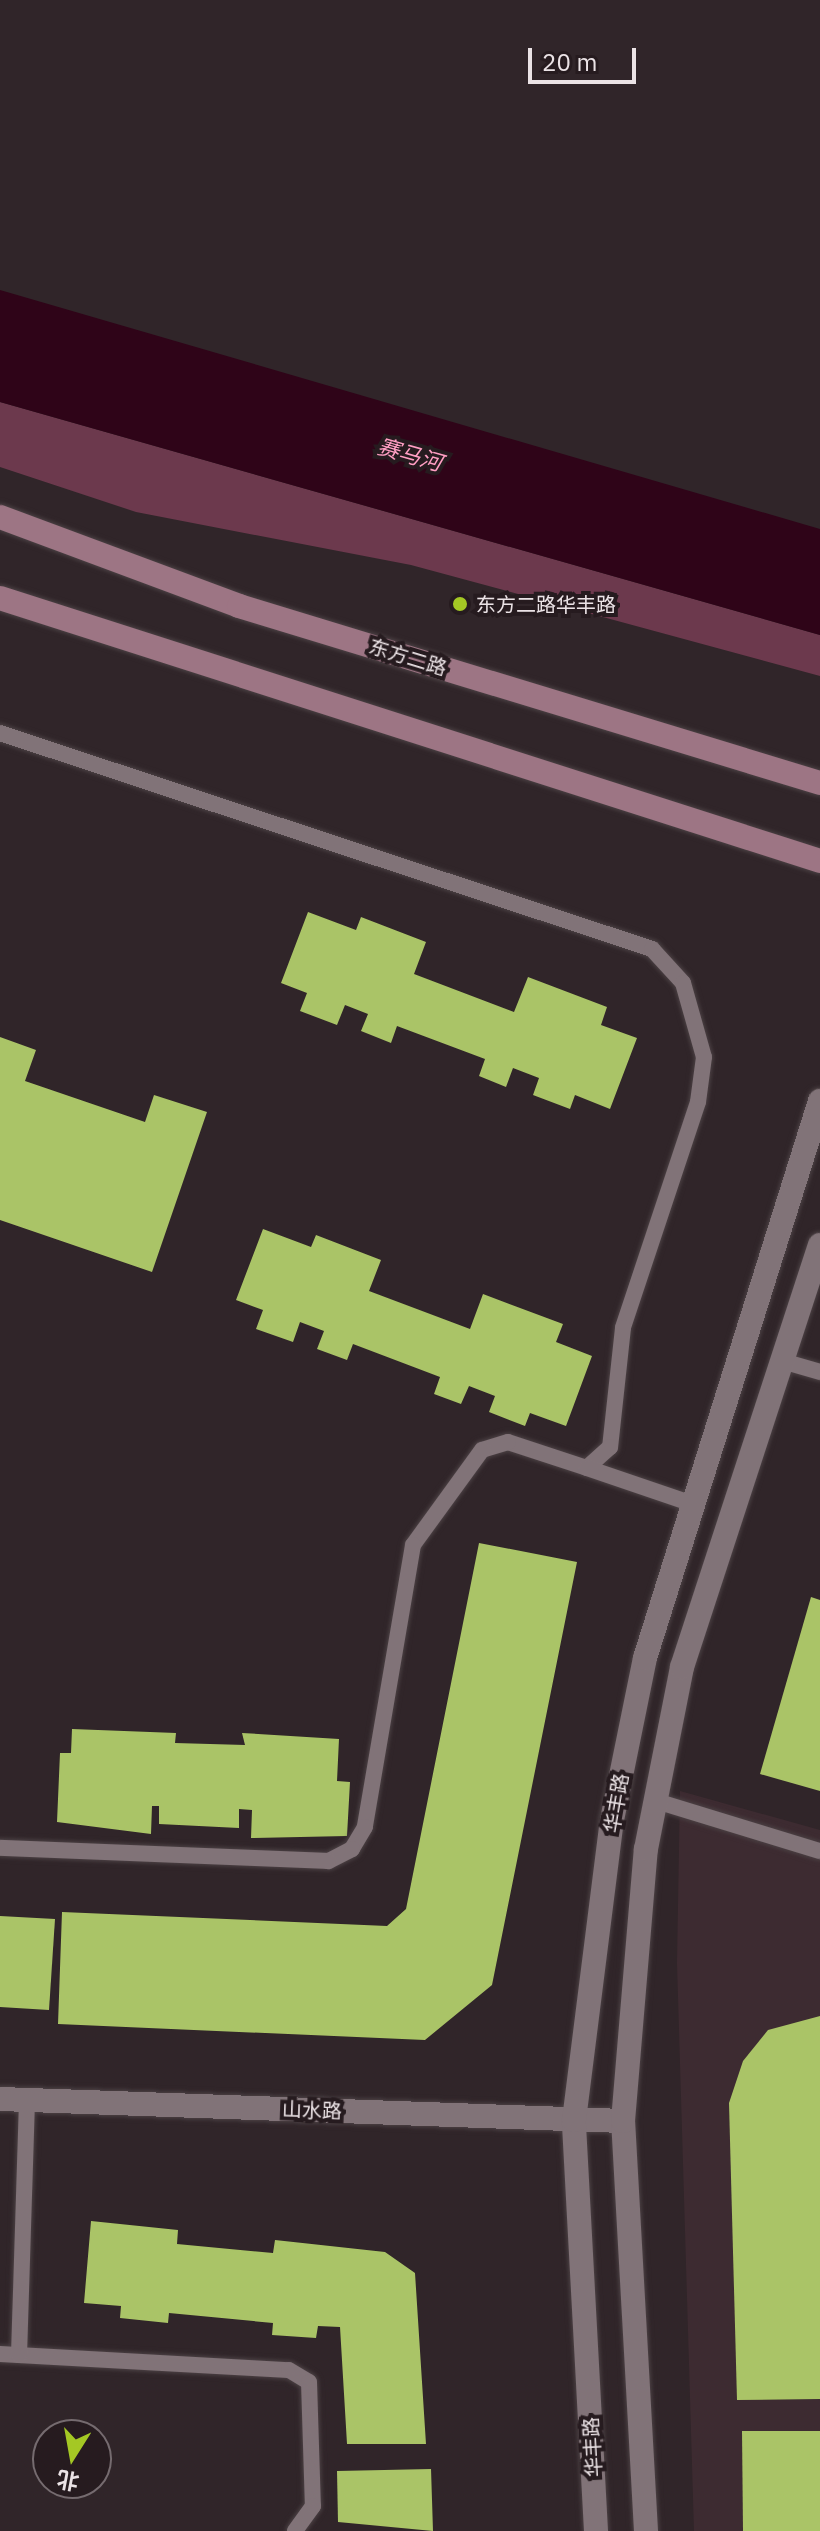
<!DOCTYPE html>
<meta charset="utf-8">
<style>
body{margin:0}
#map{position:relative;width:820px;height:2531px;overflow:hidden;background:#302529;font-family:"IBM Plex Sans","Noto Sans SC",sans-serif}
div>[style]{position:absolute}
.built>*{inset:0;background:#3d2b31}
.green>*{inset:0;background:#6c394d}
.water>*{inset:0;background:#2f0418}
.building>*{inset:0;background:#aac467}
.roads{filter:drop-shadow(0 0 2px #4b4144) drop-shadow(0 0 2px #4b4144)}
.service>*{height:16px;margin:-8px;padding:0 8px;transform-origin:8px;border-radius:8px;background:#817378}
.tertiary>*{height:24px;margin:-12px;padding:0 12px;transform-origin:12px;border-radius:12px;background:#817378}
.secondary>*{height:24px;margin:-12px;padding:0 12px;transform-origin:12px;border-radius:12px;background:#9d7584}
.dots>*{width:22px;height:22px;translate:-50% -50%;box-sizing:border-box;border:4px solid #261b1f;border-radius:50%}
span{translate:-50% -50%;white-space:nowrap;text-align:center;line-height:1.15;-webkit-text-stroke:8px #261b1f;paint-order:stroke}
.poi-label{font-size:20px;color:#ebe3e6}
.left{translate:0 -50%;text-align:left}
.street-label{font-size:20px;color:#ebe3e6}
.water-label{font-size:22px;color:#ff9ec3;font-style:italic}
.north{position:absolute;left:32px;top:2419px;width:80px;height:80px;box-sizing:border-box;background:#261b1f;border:2px solid #756b6f;border-radius:50%;rotate:191deg;font-size:22px;font-weight:700;line-height:32px;text-align:center;color:#ebe3e6}
.north::after{content:'';display:block;margin:auto;width:28px;height:36px;background:#a4c824;clip-path:polygon(50% 0,100% 100%,50% 72%,0 100%)}
.scale{position:absolute;left:528px;top:48px;width:108px;height:36px;box-sizing:border-box;border:4px solid #ebe3e6;border-top:0;padding-left:10px;font-size:24px;line-height:28px;white-space:nowrap;color:#ebe3e6;-webkit-text-stroke:6px #261b1f;paint-order:stroke}
</style>
<div id="map">
<div class="built">
<i style="clip-path:polygon(680px 1791px,820px 1830px,820px 2531px,694px 2531px,677px 1963px)"></i>
</div>
<div class="green">
<i style="clip-path:polygon(0 402px,820px 635px,820px 676px,411px 565px,136px 512px,0 467px)"></i>
</div>
<div class="water">
<i style="clip-path:polygon(0 290px,820px 529px,820px 635px,0 402px)"></i>
</div>
<div class="building">
<i style="clip-path:polygon(308px 912px,356px 930px,361px 917px,426px 942px,414px 974px,514px 1012px,528px 977px,607px 1007px,601px 1025px,637px 1038px,610px 1109px,575px 1095px,570px 1109px,533px 1095px,539px 1078px,513px 1068px,506px 1087px,479px 1076px,485px 1059px,397px 1026px,391px 1043px,361px 1031px,368px 1014px,345px 1005px,337px 1025px,300px 1011px,307px 993px,281px 983px)"></i>
<i style="clip-path:polygon(0 1037px,36px 1050px,25px 1081px,145px 1122px,154px 1095px,207px 1112px,152px 1272px,0 1220px)"></i>
<i style="clip-path:polygon(263px 1229px,311px 1247px,316px 1235px,381px 1260px,369px 1291px,470px 1329px,483px 1294px,563px 1324px,556px 1342px,592px 1356px,566px 1426px,530px 1413px,525px 1426px,489px 1412px,495px 1396px,469px 1386px,461px 1404px,434px 1394px,440px 1377px,353px 1344px,347px 1360px,317px 1349px,324px 1331px,300px 1322px,293px 1342px,256px 1329px,263px 1310px,236px 1300px)"></i>
<i style="clip-path:polygon(479px 1543px,577px 1562px,492px 1985px,425px 2040px,58px 2024px,62px 1912px,387px 1926px,406px 1909px)"></i>
<i style="clip-path:polygon(811px 1597px,820px 1600px,820px 1791px,760px 1774px)"></i>
<i style="clip-path:polygon(72px 1729px,176px 1733px,175px 1743px,245px 1745px,242px 1733px,339px 1739px,337px 1781px,350px 1782px,347px 1836px,251px 1838px,252px 1810px,239px 1809px,239px 1828px,159px 1824px,159px 1806px,152px 1806px,151px 1834px,57px 1822px,60px 1753px,71px 1753px)"></i>
<i style="clip-path:polygon(0 1916px,55px 1919px,49px 2010px,0 2007px)"></i>
<i style="clip-path:polygon(820px 2016px,820px 2399px,737px 2400px,729px 2103px,743px 2061px,768px 2030px)"></i>
<i style="clip-path:polygon(91px 2221px,178px 2230px,177px 2244px,273px 2253px,275px 2240px,385px 2252px,415px 2273px,426px 2444px,347px 2444px,340px 2327px,318px 2326px,316px 2338px,272px 2335px,273px 2323px,169px 2313px,168px 2323px,120px 2318px,121px 2306px,84px 2303px)"></i>
<i style="clip-path:polygon(742px 2431px,820px 2431px,820px 2531px,743px 2531px)"></i>
<i style="clip-path:polygon(431px 2469px,433px 2531px,338px 2522px,337px 2471px)"></i>
</div>
<div class="roads">
<div class="service">
<i style="left:0;top:733px;width:687px;rotate:18.33deg"></i>
<i style="left:652px;top:949px;width:46px;rotate:47.6deg"></i>
<i style="left:683px;top:983px;width:77px;rotate:74.2deg"></i>
<i style="left:704px;top:1057px;width:45px;rotate:97.6deg"></i>
<i style="left:698px;top:1102px;width:238px;rotate:108.4deg"></i>
<i style="left:623px;top:1328px;width:120px;rotate:96.2deg"></i>
<i style="left:610px;top:1447px;width:31px;rotate:138deg"></i>
<i style="left:587px;top:1468px;width:83px;rotate:-161.8deg"></i>
<i style="left:508px;top:1442px;width:27px;rotate:163deg"></i>
<i style="left:482px;top:1450px;width:117px;rotate:126deg"></i>
<i style="left:413px;top:1545px;width:286px;rotate:99.7deg"></i>
<i style="left:365px;top:1827px;width:26px;rotate:121deg"></i>
<i style="left:352px;top:1849px;width:27px;rotate:153deg"></i>
<i style="left:328px;top:1861px;width:328px;rotate:-177.7deg"></i>
<i style="left:782px;top:1361px;width:40px;rotate:16deg"></i>
<i style="left:587px;top:1468px;width:112px;rotate:18.8deg"></i>
<i style="left:656px;top:1801px;width:171px;rotate:17deg"></i>
<i style="left:0;top:2354px;width:289px;rotate:3.2deg"></i>
<i style="left:289px;top:2370px;width:23px;rotate:31deg"></i>
<i style="left:309px;top:2382px;width:124px;rotate:88.2deg"></i>
<i style="left:313px;top:2506px;width:31px;rotate:126deg"></i>
<i style="left:19px;top:2355px;width:255px;rotate:-88.2deg"></i>
</div>
<div class="tertiary">
<i style="left:0;top:2099px;width:623px;rotate:2.02deg"></i>
<i style="left:596px;top:2531px;width:412px;rotate:-93.1deg"></i>
<i style="left:574px;top:2120px;width:302px;rotate:-82.8deg"></i>
<i style="left:612px;top:1820px;width:165px;rotate:-78.5deg"></i>
<i style="left:645px;top:1658px;width:584px;rotate:-72.56deg"></i>
<i style="left:646px;top:2531px;width:411px;rotate:-93.2deg"></i>
<i style="left:623px;top:2121px;width:273px;rotate:-85.2deg"></i>
<i style="left:646px;top:1849px;width:186px;rotate:-78.8deg"></i>
<i style="left:682px;top:1667px;width:444px;rotate:-71.9deg"></i>
</div>
<div class="secondary">
<i style="left:0;top:517px;width:255px;rotate:20.4deg"></i>
<i style="left:239px;top:606px;width:607px;rotate:16.94deg"></i>
<i style="left:0;top:598px;width:861px;rotate:17.78deg"></i>
</div>
</div>
<div class="dots">
<i style="left:460px;top:604px;background:#a4c824"></i>
</div>
<div class="poi-label">
<span class="left" style="left:476px;top:604px">东方二路华丰路</span>
</div>
<div class="street-label">
<span style="left:408px;top:657px;rotate:17deg">东方二路</span>
<span style="left:616px;top:1803px;rotate:-80deg">华丰路</span>
<span style="left:312px;top:2110px;rotate:2deg">山水路</span>
<span style="left:592px;top:2447px;rotate:-93deg">华丰路</span>
</div>
<div class="water-label">
<span style="left:410px;top:454px;rotate:16deg">赛马河</span>
</div>
<div class="north">北</div>
<div class="scale">20 m</div>
</div>
